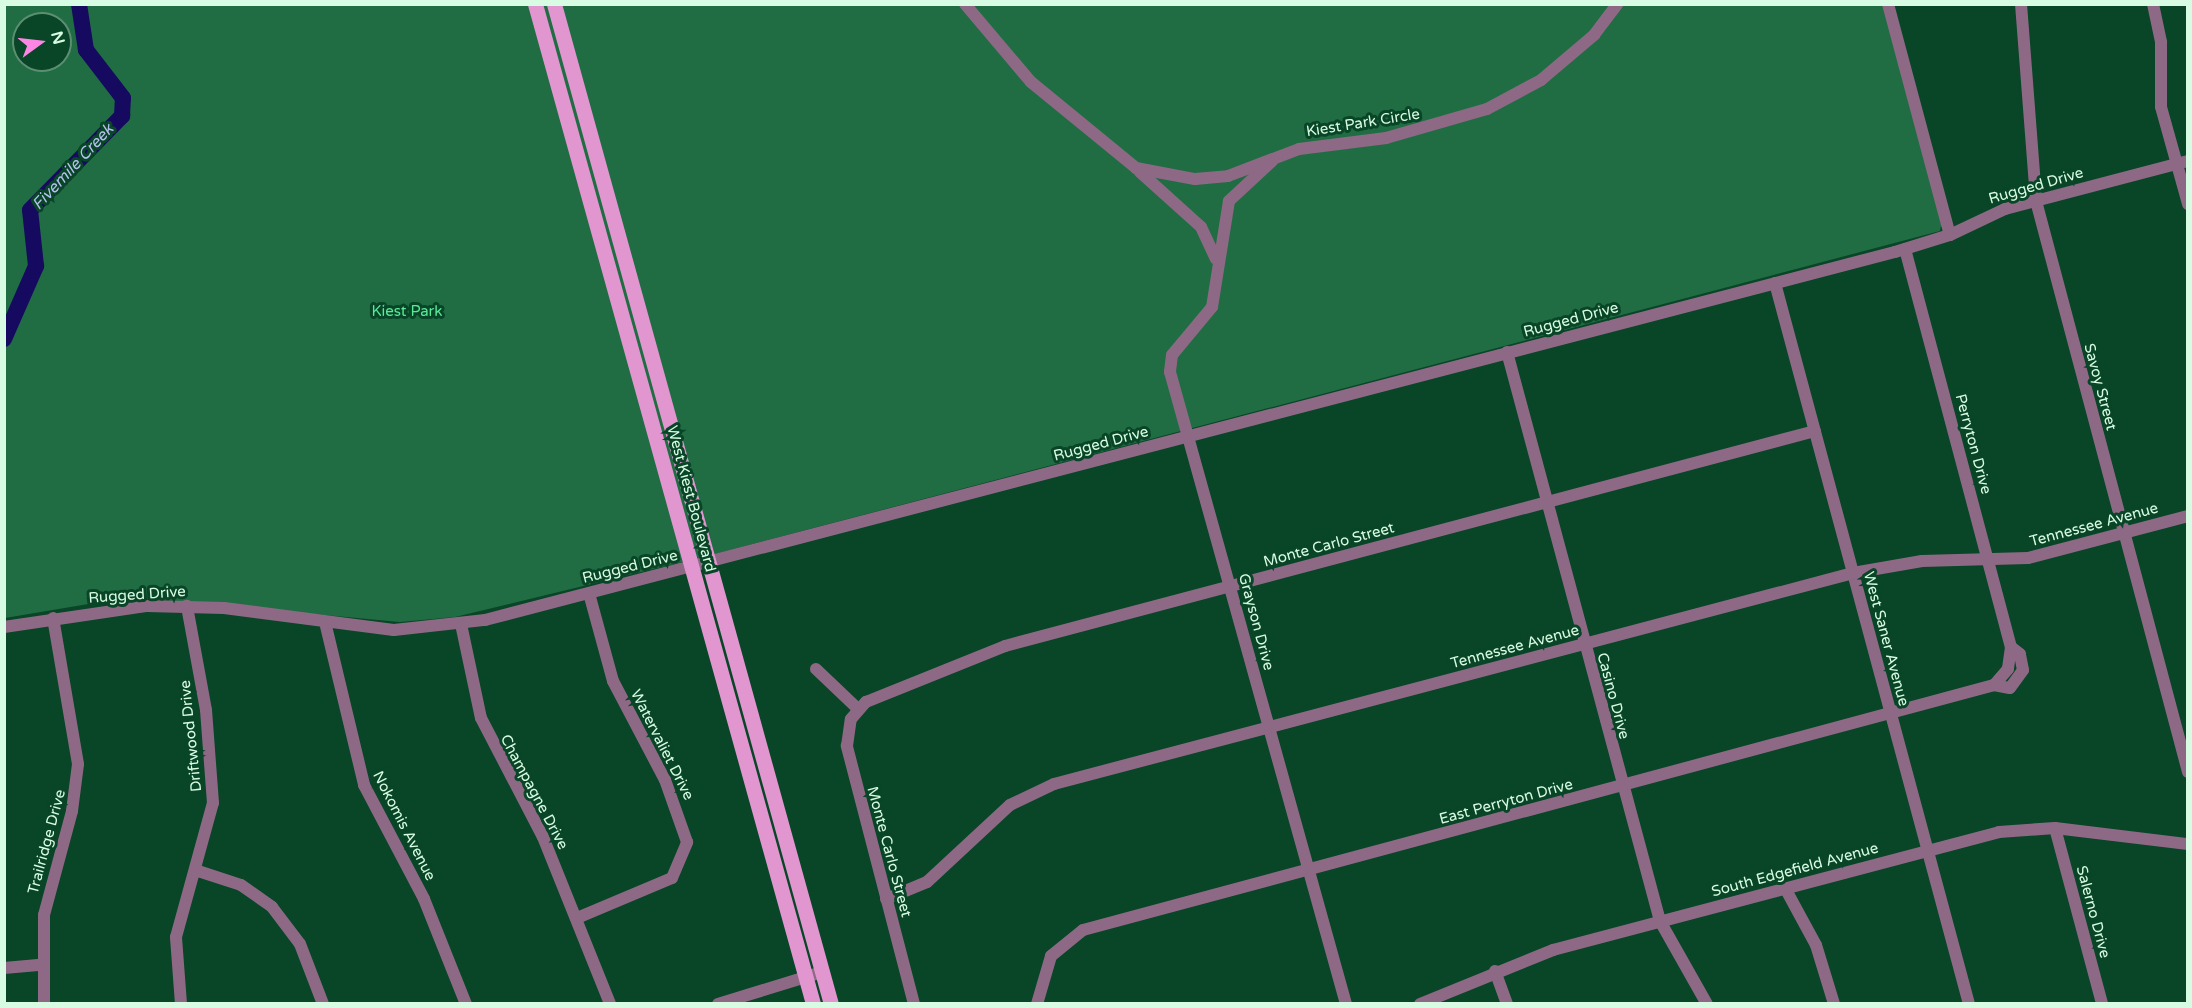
<!DOCTYPE html>
<style>
body{margin:0}
#map{position:relative;width:2192px;height:1008px;overflow:hidden;background:#094527;font-family:"Varela Round",sans-serif}
div>[style]{position:absolute}
.green>*{inset:0;background:#206d43}
.river>*{height:16px;margin:-8px;padding:0 8px;transform-origin:8px;border-radius:8px;background:#150a5f}
.minor>*{height:12px;margin:-6px;padding:0 6px;transform-origin:6px;border-radius:6px;background:#8e6985}
.major>*{height:15px;margin:-7.5px;padding:0 7.5px;transform-origin:7.5px;border-radius:7.5px;background:#e196cf}
span{translate:-50% -50%;white-space:nowrap;text-align:center;line-height:1.15;-webkit-text-stroke:6px #094527;paint-order:stroke}
.street-label{font-size:15px;color:#d8fce3}
.park-label{font-size:15px;color:#5ae899}
.water-label{font-size:16px;color:#b8c2f1;font-style:italic}
.frame{position:absolute;inset:0;border:6px solid #d8fce3;pointer-events:none}
.north{position:absolute;left:12px;top:12px;width:60px;height:60px;box-sizing:border-box;background:#094527;border:2px solid #5c8e72;border-radius:50%;rotate:75deg;font-size:16px;font-weight:700;line-height:24px;text-align:center;color:#d8fce3}
.north::after{content:'';display:block;margin:auto;width:21px;height:27px;background:#fc86e4;clip-path:polygon(50% 0,100% 100%,50% 72%,0 100%)}
</style>
<div id="map">
<div class="green">
<i style="clip-path:polygon(evenodd,5px 5px,1884px 5px,1942px 221px,1940px 231px,711px 555px,455px 617px,400px 622px,130px 597px,5px 618px,5px 5px,24px 24px,60px 24px,60px 60px,24px 60px,24px 24px)"></i>
</div>
<div class="river">
<i style="left:4px;top:339px;width:80px;rotate:-66.3deg"></i>
<i style="left:36px;top:266px;width:56px;rotate:-96.1deg"></i>
<i style="left:30px;top:210px;width:132px;rotate:-45.6deg"></i>
<i style="left:122px;top:116px;width:18px;rotate:-87deg"></i>
<i style="left:123px;top:98px;width:61px;rotate:-127.6deg"></i>
<i style="left:86px;top:50px;width:47px;rotate:-98.7deg"></i>
</div>
<div class="minor">
<i style="left:965px;top:4px;width:102px;rotate:49.8deg"></i>
<i style="left:1031px;top:82px;width:136px;rotate:39.3deg"></i>
<i style="left:1136px;top:168px;width:60px;rotate:10.6deg"></i>
<i style="left:1195px;top:179px;width:33px;rotate:-5deg"></i>
<i style="left:1228px;top:176px;width:76px;rotate:-20.8deg"></i>
<i style="left:1299px;top:149px;width:88px;rotate:-7.2deg"></i>
<i style="left:1386px;top:138px;width:105px;rotate:-16deg"></i>
<i style="left:1487px;top:109px;width:61px;rotate:-28.2deg"></i>
<i style="left:1541px;top:80px;width:70px;rotate:-40.3deg"></i>
<i style="left:1594px;top:35px;width:39px;rotate:-53deg"></i>
<i style="left:1888px;top:4px;width:239px;rotate:75deg"></i>
<i style="left:2021px;top:4px;width:198px;rotate:85.6deg"></i>
<i style="left:2036px;top:201px;width:591px;rotate:75.09deg"></i>
<i style="left:2153px;top:4px;width:39px;rotate:78deg"></i>
<i style="left:2161px;top:42px;width:65px;rotate:90deg"></i>
<i style="left:2161px;top:107px;width:101px;rotate:74.4deg"></i>
<i style="left:1272px;top:161px;width:59px;rotate:137.1deg"></i>
<i style="left:1229px;top:201px;width:107px;rotate:99.1deg"></i>
<i style="left:1212px;top:307px;width:62px;rotate:129.8deg"></i>
<i style="left:1172px;top:355px;width:17px;rotate:97deg"></i>
<i style="left:1170px;top:372px;width:656px;rotate:74.44deg"></i>
<i style="left:1140px;top:172px;width:82px;rotate:42deg"></i>
<i style="left:1201px;top:227px;width:35px;rotate:65deg"></i>
<i style="left:1905px;top:249px;width:412px;rotate:75.1deg"></i>
<i style="left:2011px;top:647px;width:22px;rotate:98deg"></i>
<i style="left:2008px;top:669px;width:21px;rotate:131deg"></i>
<i style="left:1775px;top:283px;width:747px;rotate:74.94deg"></i>
<i style="left:1507px;top:352px;width:589px;rotate:74.95deg"></i>
<i style="left:1660px;top:921px;width:95px;rotate:60.5deg"></i>
<i style="left:325px;top:622px;width:168px;rotate:76.5deg"></i>
<i style="left:364px;top:785px;width:129px;rotate:62.2deg"></i>
<i style="left:424px;top:899px;width:113px;rotate:68.2deg"></i>
<i style="left:461px;top:624px;width:96px;rotate:78deg"></i>
<i style="left:481px;top:718px;width:134px;rotate:62.5deg"></i>
<i style="left:543px;top:837px;width:180px;rotate:68.1deg"></i>
<i style="left:4px;top:627px;width:145px;rotate:-8.4deg"></i>
<i style="left:147px;top:606px;width:77px;rotate:1.5deg"></i>
<i style="left:224px;top:608px;width:171px;rotate:7.4deg"></i>
<i style="left:394px;top:630px;width:92px;rotate:-6.3deg"></i>
<i style="left:485px;top:620px;width:1457px;rotate:-14.63deg"></i>
<i style="left:1895px;top:252px;width:58px;rotate:-17.2deg"></i>
<i style="left:1950px;top:235px;width:61px;rotate:-25.3deg"></i>
<i style="left:2005px;top:209px;width:189px;rotate:-14.7deg"></i>
<i style="left:816px;top:669px;width:58px;rotate:43.6deg"></i>
<i style="left:2055px;top:828px;width:182px;rotate:75deg"></i>
<i style="left:195px;top:870px;width:48px;rotate:18.1deg"></i>
<i style="left:241px;top:885px;width:38px;rotate:35deg"></i>
<i style="left:272px;top:907px;width:46px;rotate:52.9deg"></i>
<i style="left:300px;top:944px;width:64px;rotate:69deg"></i>
<i style="left:1785px;top:888px;width:65px;rotate:61.5deg"></i>
<i style="left:1816px;top:945px;width:62px;rotate:73deg"></i>
<i style="left:886px;top:899px;width:44px;rotate:-22.5deg"></i>
<i style="left:927px;top:882px;width:113px;rotate:-42.9deg"></i>
<i style="left:1010px;top:805px;width:49px;rotate:-25.5deg"></i>
<i style="left:1054px;top:784px;width:826px;rotate:-14.79deg"></i>
<i style="left:1853px;top:573px;width:70px;rotate:-9.9deg"></i>
<i style="left:1922px;top:561px;width:106px;rotate:-1.6deg"></i>
<i style="left:2028px;top:558px;width:165px;rotate:-14.7deg"></i>
<i style="left:577px;top:918px;width:103px;rotate:-22.8deg"></i>
<i style="left:672px;top:878px;width:39px;rotate:-67deg"></i>
<i style="left:687px;top:842px;width:66px;rotate:-109.5deg"></i>
<i style="left:665px;top:780px;width:112px;rotate:-117.7deg"></i>
<i style="left:613px;top:681px;width:91px;rotate:-105.3deg"></i>
<i style="left:4px;top:968px;width:37px;rotate:-5deg"></i>
<i style="left:1495px;top:971px;width:35px;rotate:70deg"></i>
<i style="left:44px;top:1004px;width:89px;rotate:-90deg"></i>
<i style="left:44px;top:915px;width:108px;rotate:-74.9deg"></i>
<i style="left:72px;top:811px;width:47px;rotate:-82.7deg"></i>
<i style="left:78px;top:764px;width:148px;rotate:-99.7deg"></i>
<i style="left:181px;top:1004px;width:67px;rotate:-94.3deg"></i>
<i style="left:176px;top:937px;width:139px;rotate:-74.6deg"></i>
<i style="left:213px;top:803px;width:93px;rotate:-94.3deg"></i>
<i style="left:206px;top:710px;width:106px;rotate:-100.4deg"></i>
<i style="left:718px;top:1004px;width:109px;rotate:-17.1deg"></i>
<i style="left:914px;top:1004px;width:267px;rotate:-104.6deg"></i>
<i style="left:847px;top:746px;width:27px;rotate:-82deg"></i>
<i style="left:851px;top:719px;width:23px;rotate:-49deg"></i>
<i style="left:866px;top:702px;width:150px;rotate:-21.9deg"></i>
<i style="left:1005px;top:646px;width:838px;rotate:-14.87deg"></i>
<i style="left:1037px;top:1004px;width:50px;rotate:-73.7deg"></i>
<i style="left:1051px;top:956px;width:41px;rotate:-39.1deg"></i>
<i style="left:1083px;top:930px;width:943px;rotate:-15.05deg"></i>
<i style="left:1994px;top:685px;width:16px;rotate:11deg"></i>
<i style="left:2010px;top:688px;width:22px;rotate:-54deg"></i>
<i style="left:2023px;top:670px;width:16px;rotate:-101deg"></i>
<i style="left:2020px;top:654px;width:11px;rotate:-142deg"></i>
<i style="left:1420px;top:1004px;width:144px;rotate:-22.1deg"></i>
<i style="left:1553px;top:950px;width:461px;rotate:-14.8deg"></i>
<i style="left:1999px;top:832px;width:56px;rotate:-4.1deg"></i>
<i style="left:2055px;top:828px;width:134px;rotate:6.9deg"></i>
</div>
<div class="major">
<i style="left:535px;top:4px;width:1038px;rotate:74.46deg"></i>
<i style="left:554px;top:4px;width:1038px;rotate:74.52deg"></i>
</div>
<div class="street-label">
<span style="left:1363px;top:123px;rotate:-9deg">Kiest Park Circle</span>
<span style="left:2036px;top:186px;rotate:-16deg">Rugged Drive</span>
<span style="left:1571px;top:320px;rotate:-15deg">Rugged Drive</span>
<span style="left:2100px;top:387px;rotate:75deg">Savoy Street</span>
<span style="left:1101px;top:444px;rotate:-15deg">Rugged Drive</span>
<span style="left:1973px;top:444px;rotate:75deg">Perryton Drive</span>
<span style="left:691px;top:499px;rotate:75deg">West Kiest Boulevard</span>
<span style="left:2094px;top:525px;rotate:-15deg">Tennessee Avenue</span>
<span style="left:1329px;top:545px;rotate:-15deg">Monte Carlo Street</span>
<span style="left:630px;top:567px;rotate:-14deg">Rugged Drive</span>
<span style="left:137px;top:595px;rotate:-4deg">Rugged Drive</span>
<span style="left:1256px;top:622px;rotate:75deg">Grayson Drive</span>
<span style="left:1886px;top:639px;rotate:75deg">West Saner Avenue</span>
<span style="left:1515px;top:647px;rotate:-15deg">Tennessee Avenue</span>
<span style="left:1613px;top:696px;rotate:75deg">Casino Drive</span>
<span style="left:191px;top:736px;rotate:-96deg">Driftwood Drive</span>
<span style="left:662px;top:745px;rotate:63deg">Watervaliet Drive</span>
<span style="left:534px;top:792px;rotate:62deg">Champagne Drive</span>
<span style="left:1506px;top:802px;rotate:-15deg">East Perryton Drive</span>
<span style="left:404px;top:826px;rotate:63deg">Nokomis Avenue</span>
<span style="left:47px;top:842px;rotate:-75deg">Trailridge Drive</span>
<span style="left:889px;top:852px;rotate:75deg">Monte Carlo Street</span>
<span style="left:1795px;top:870px;rotate:-15deg">South Edgefield Avenue</span>
<span style="left:2093px;top:912px;rotate:75deg">Salerno Drive</span>
</div>
<div class="park-label">
<span style="left:407px;top:312px">Kiest Park</span>
</div>
<div class="water-label">
<span style="left:73px;top:167px;rotate:-47deg">Fivemile Creek</span>
</div>
<div class="frame"></div>
<div class="north">N</div>
</div>
